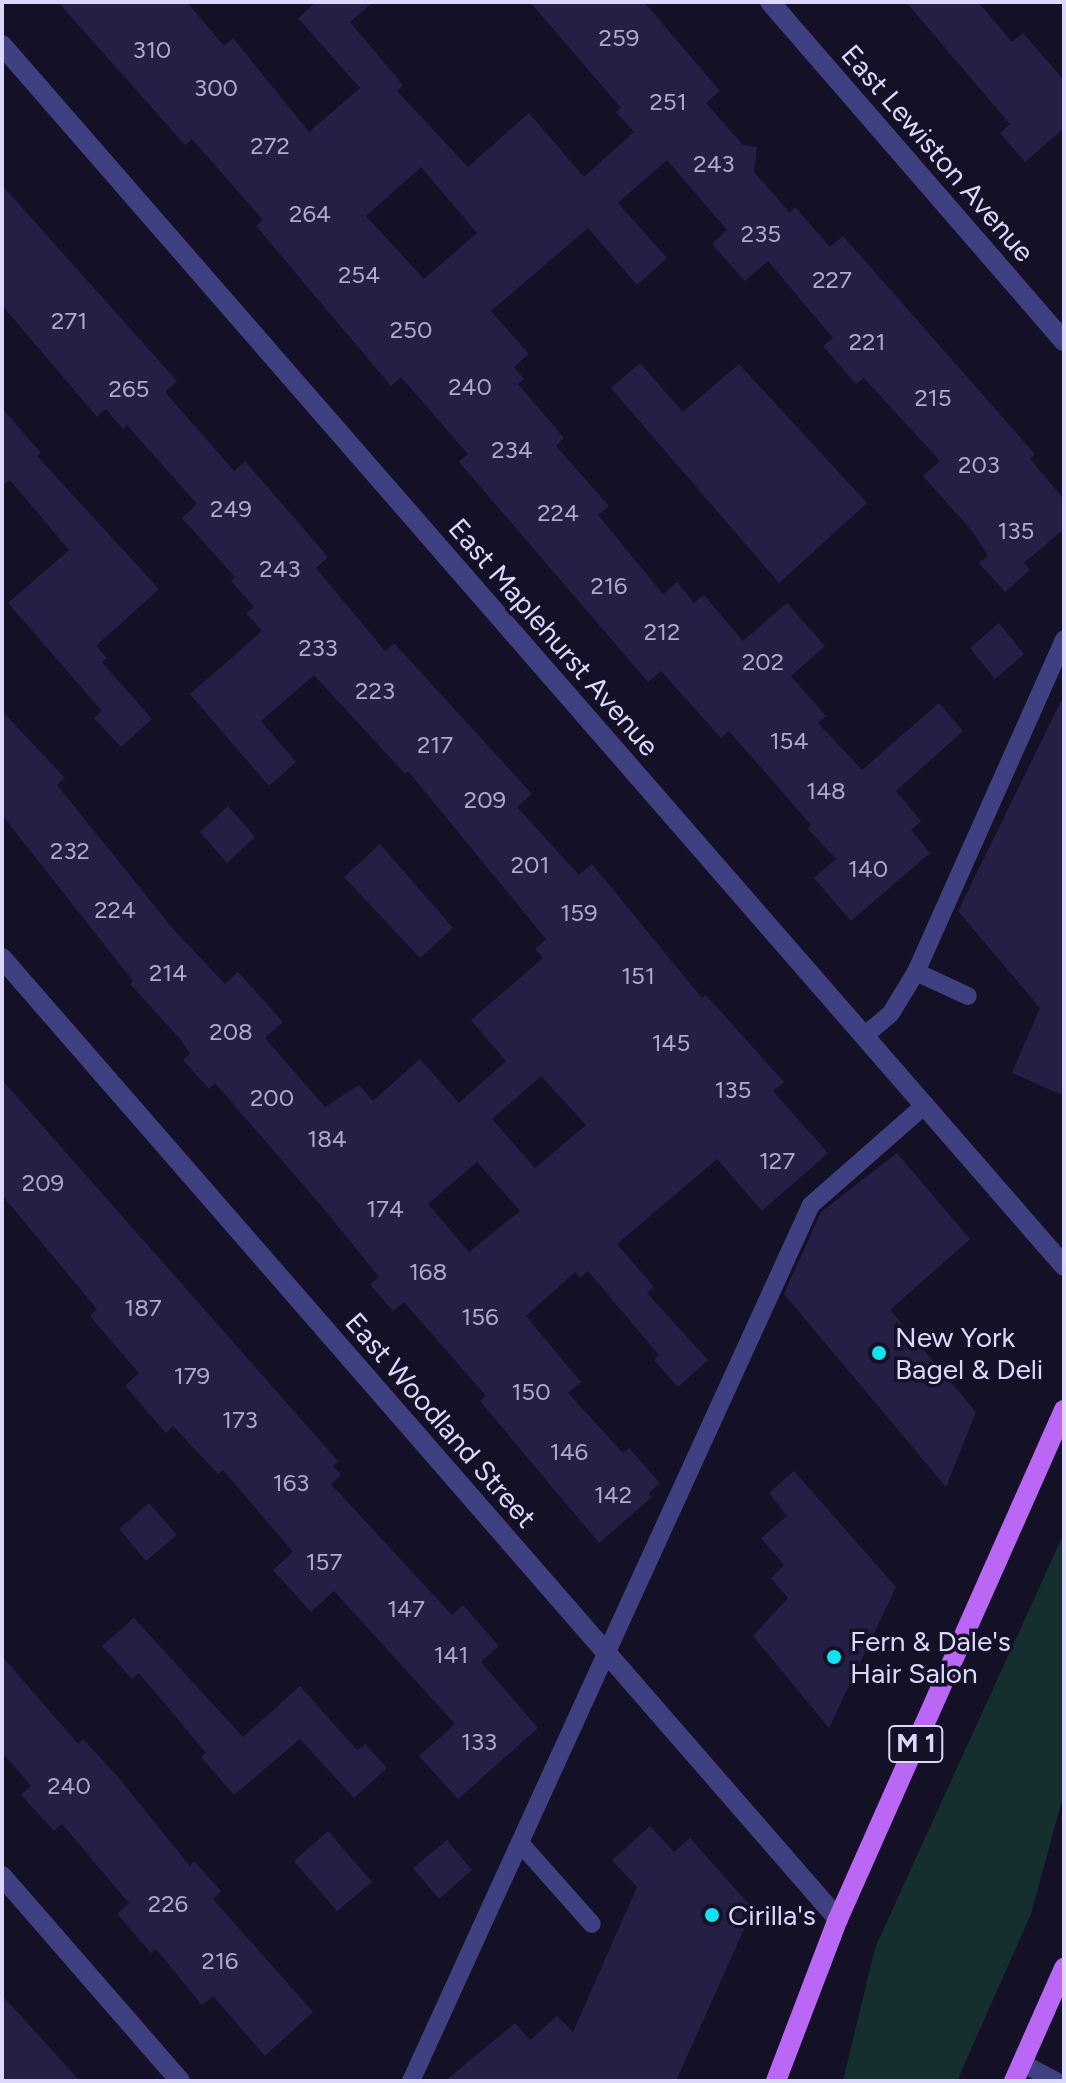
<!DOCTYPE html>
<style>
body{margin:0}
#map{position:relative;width:1066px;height:2083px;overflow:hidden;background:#141126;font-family:Figtree,sans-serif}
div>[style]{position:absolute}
.green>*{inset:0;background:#142f2d}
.building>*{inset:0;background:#251e45}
.service>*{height:18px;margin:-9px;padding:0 9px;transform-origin:9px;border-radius:9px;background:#3f4081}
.minor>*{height:20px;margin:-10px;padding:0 10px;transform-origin:10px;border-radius:10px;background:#3f4081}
.primary>*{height:20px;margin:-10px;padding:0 10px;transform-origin:10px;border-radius:10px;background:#ba67f5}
.dots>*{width:22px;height:22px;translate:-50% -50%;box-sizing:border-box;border:4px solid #141126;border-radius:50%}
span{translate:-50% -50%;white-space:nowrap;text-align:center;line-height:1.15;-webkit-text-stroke:7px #141126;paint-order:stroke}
.number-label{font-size:24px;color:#aeaace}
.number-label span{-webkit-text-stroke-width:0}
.shield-label span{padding:2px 6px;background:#141126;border:2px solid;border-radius:6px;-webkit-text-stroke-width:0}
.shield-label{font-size:26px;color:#dbd8fc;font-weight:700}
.street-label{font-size:28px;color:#dbd8fc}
.poi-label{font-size:28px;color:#dbd8fc}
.left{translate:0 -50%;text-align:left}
.frame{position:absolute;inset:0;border:4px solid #dbd8fc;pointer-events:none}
</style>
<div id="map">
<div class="green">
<i style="clip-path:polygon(1064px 1533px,1064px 1793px,1031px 1914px,957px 2081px,843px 2081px,875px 1948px)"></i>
</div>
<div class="building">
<i style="clip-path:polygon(evenodd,58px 2px,187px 2px,224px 46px,233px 38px,309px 132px,360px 88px,298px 18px,316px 2px,373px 2px,350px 22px,403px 85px,397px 91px,468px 167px,529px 113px,584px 177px,634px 132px,616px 112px,621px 108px,530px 2px,644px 2px,720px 91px,706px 103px,743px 145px,757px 147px,754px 172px,790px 213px,795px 207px,830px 247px,843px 236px,1035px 454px,1030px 459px,1064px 499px,1064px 529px,1024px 563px,1030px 570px,1005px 592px,979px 563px,988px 556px,972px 531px,923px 476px,940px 461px,864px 378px,856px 384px,823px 346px,833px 338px,768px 261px,745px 281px,712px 244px,727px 230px,667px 160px,618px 203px,667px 258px,637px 285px,588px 228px,491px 311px,529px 354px,514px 367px,524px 379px,518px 384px,564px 438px,556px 446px,609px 506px,598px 515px,663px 594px,677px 582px,694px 603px,704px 595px,743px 641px,787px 603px,825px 646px,791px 676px,826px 716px,818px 723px,862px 770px,939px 703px,963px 731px,896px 791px,921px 821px,911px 830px,930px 853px,851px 921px,814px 878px,836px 859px,808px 829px,811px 825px,729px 731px,721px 738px,661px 671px,648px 682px,459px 462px,468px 454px,401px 377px,391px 386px,256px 226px,263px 220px,192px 139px,185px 145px,58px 2px,421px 167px,477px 233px,424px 279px,366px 216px,421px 167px)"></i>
<i style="clip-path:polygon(906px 2px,978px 2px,1012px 42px,1023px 33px,1064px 80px,1064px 128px,1025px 162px,1000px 133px,1010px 124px)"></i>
<i style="clip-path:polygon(evenodd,2px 185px,177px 381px,165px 392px,234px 471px,245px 461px,328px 557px,316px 568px,385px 651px,394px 643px,532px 794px,517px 807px,579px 875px,592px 864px,702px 998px,706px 995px,784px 1082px,773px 1091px,828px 1153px,762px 1211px,717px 1159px,617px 1244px,654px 1287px,647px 1293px,708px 1360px,678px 1387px,654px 1360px,659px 1355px,588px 1271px,580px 1278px,575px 1272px,526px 1316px,581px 1382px,568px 1393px,623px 1453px,629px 1448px,660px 1483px,649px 1493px,652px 1497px,599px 1543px,480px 1401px,486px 1396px,404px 1302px,393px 1311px,370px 1284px,379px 1277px,324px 1209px,215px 1083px,209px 1089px,183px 1060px,190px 1054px,181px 1040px,130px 984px,133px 981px,2px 815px,2px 711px,65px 778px,57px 785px,174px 930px,225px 984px,238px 972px,283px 1022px,265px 1038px,325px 1107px,359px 1085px,373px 1101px,420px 1059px,459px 1103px,506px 1061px,471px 1020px,543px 958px,535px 949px,546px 939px,408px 771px,405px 774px,314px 675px,261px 721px,296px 762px,269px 786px,190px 694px,262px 631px,246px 613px,254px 607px,231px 581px,235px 577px,182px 518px,197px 504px,127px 425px,123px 429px,106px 409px,97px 417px,2px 305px,2px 185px,541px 1076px,586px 1125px,535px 1168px,492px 1119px,541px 1076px,2px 185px,477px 1162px,520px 1211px,469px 1252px,428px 1204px,477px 1162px)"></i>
<i style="clip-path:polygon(640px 363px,683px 412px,739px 364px,867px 503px,779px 583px,611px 388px)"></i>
<i style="clip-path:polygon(2px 408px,41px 453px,37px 456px,159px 589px,96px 646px,107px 658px,102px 662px,152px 719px,121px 747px,94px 718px,102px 711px,8px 603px,69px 550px,10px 480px,2px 487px)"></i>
<i style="clip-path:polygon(999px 623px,1024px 654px,995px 679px,970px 648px)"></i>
<i style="clip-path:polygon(1064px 695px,1064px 1096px,1012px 1073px,1040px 1008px,958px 911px)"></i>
<i style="clip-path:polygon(228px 806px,255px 837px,227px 863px,200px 832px)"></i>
<i style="clip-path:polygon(380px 844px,453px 928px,420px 958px,344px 877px)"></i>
<i style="clip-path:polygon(2px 1080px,338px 1461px,333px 1466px,341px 1475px,331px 1484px,452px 1615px,463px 1605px,499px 1646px,481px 1662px,538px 1728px,458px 1799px,419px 1756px,455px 1724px,334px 1591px,311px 1612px,273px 1570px,293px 1552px,223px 1470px,218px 1474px,173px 1426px,166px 1433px,125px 1386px,139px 1373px,90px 1316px,97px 1309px,2px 1195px)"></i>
<i style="clip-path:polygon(897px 1153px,970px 1239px,890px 1310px,976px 1412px,946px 1487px,784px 1294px,821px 1212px)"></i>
<i style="clip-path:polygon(794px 1471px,896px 1587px,829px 1728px,753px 1636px,788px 1598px,771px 1578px,784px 1565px,761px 1538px,787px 1516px,769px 1493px)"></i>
<i style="clip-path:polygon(149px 1503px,177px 1535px,146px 1561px,119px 1529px)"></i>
<i style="clip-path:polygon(134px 1618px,243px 1737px,300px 1686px,357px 1750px,365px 1744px,387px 1768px,354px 1798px,300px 1739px,234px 1795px,201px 1757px,206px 1753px,139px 1673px,132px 1679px,102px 1646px)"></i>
<i style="clip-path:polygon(2px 1656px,78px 1744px,83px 1739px,118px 1777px,190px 1866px,194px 1861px,221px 1891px,213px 1899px,313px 2012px,265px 2056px,213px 1996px,202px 2005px,156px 1949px,151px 1953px,117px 1914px,129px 1903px,62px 1824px,54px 1831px,21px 1795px,31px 1786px,2px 1752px)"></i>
<i style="clip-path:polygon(650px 1826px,674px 1852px,690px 1838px,753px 1909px,676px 2081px,445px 2081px,515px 2023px,530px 2040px,557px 2016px,573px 2032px,637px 1887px,612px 1860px)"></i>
<i style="clip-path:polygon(328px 1831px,372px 1882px,337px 1911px,294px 1861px)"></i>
<i style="clip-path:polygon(447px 1840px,472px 1870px,439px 1899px,413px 1868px)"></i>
<i style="clip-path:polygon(2px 1995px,80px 2081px,2px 2081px)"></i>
</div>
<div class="service">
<i style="left:916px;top:972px;width:57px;rotate:24.8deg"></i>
<i style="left:864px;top:1036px;width:35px;rotate:-40deg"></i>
<i style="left:891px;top:1013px;width:48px;rotate:-58.6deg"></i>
<i style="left:916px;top:972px;width:364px;rotate:-66deg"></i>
<i style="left:520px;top:1843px;width:108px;rotate:48.4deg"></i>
<i style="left:1022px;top:2063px;width:38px;rotate:28deg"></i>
<i style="left:411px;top:2081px;width:963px;rotate:-65.46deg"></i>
<i style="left:811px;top:1205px;width:152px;rotate:-41.3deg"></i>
</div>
<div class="minor">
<i style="left:770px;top:2px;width:449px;rotate:49.1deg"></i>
<i style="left:2px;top:45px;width:1618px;rotate:48.98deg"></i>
<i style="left:2px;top:958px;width:1274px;rotate:48.98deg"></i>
<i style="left:2px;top:1876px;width:271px;rotate:49deg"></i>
</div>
<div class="primary">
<i style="left:776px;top:2081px;width:173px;rotate:-69.1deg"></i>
<i style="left:838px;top:1919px;width:557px;rotate:-66.06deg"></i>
<i style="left:1014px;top:2081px;width:124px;rotate:-66.1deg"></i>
</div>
<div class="dots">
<i style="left:879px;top:1353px;background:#12e2ef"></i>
<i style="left:834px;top:1657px;background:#12e2ef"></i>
<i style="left:712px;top:1915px;background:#12e2ef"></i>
</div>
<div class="number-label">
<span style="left:619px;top:38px">259</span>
<span style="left:152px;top:50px">310</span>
<span style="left:216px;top:88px">300</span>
<span style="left:668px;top:102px">251</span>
<span style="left:270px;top:146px">272</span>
<span style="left:714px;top:164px">243</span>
<span style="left:310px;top:214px">264</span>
<span style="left:761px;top:234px">235</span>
<span style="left:359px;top:275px">254</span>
<span style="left:832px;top:280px">227</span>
<span style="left:69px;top:321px">271</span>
<span style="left:411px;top:330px">250</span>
<span style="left:867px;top:342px">221</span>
<span style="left:470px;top:387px">240</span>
<span style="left:129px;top:389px">265</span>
<span style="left:933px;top:398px">215</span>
<span style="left:512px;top:450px">234</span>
<span style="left:979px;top:465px">203</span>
<span style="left:231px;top:509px">249</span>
<span style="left:558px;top:513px">224</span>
<span style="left:1016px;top:531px">135</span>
<span style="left:280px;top:569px">243</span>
<span style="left:609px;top:586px">216</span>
<span style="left:662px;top:632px">212</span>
<span style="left:318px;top:648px">233</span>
<span style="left:763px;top:662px">202</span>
<span style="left:375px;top:691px">223</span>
<span style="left:789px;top:741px">154</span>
<span style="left:435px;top:745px">217</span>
<span style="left:826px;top:791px">148</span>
<span style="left:485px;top:800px">209</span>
<span style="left:70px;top:851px">232</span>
<span style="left:530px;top:865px">201</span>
<span style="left:868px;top:869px">140</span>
<span style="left:115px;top:910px">224</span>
<span style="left:579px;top:913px">159</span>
<span style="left:168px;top:973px">214</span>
<span style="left:638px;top:976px">151</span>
<span style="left:231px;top:1032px">208</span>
<span style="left:671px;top:1043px">145</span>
<span style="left:733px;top:1090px">135</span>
<span style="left:272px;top:1098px">200</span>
<span style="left:327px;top:1139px">184</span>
<span style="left:777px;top:1161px">127</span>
<span style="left:43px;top:1183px">209</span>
<span style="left:385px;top:1209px">174</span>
<span style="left:428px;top:1272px">168</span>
<span style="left:143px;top:1308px">187</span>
<span style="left:480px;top:1317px">156</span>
<span style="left:192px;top:1376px">179</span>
<span style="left:531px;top:1392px">150</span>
<span style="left:240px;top:1420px">173</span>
<span style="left:569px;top:1452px">146</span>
<span style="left:291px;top:1483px">163</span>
<span style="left:613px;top:1495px">142</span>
<span style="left:324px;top:1562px">157</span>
<span style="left:406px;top:1609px">147</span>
<span style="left:451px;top:1655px">141</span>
<span style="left:479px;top:1742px">133</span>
<span style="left:69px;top:1786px">240</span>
<span style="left:168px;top:1904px">226</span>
<span style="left:220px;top:1961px">216</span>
</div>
<div class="shield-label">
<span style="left:916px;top:1744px">M 1</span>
</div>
<div class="street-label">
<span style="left:938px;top:153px;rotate:49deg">East Lewiston Avenue</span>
<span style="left:554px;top:637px;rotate:49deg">East Maplehurst Avenue</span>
<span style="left:441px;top:1420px;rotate:49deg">East Woodland Street</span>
</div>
<div class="poi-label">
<span class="left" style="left:895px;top:1353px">New York<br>Bagel &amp; Deli</span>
<span class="left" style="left:850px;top:1657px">Fern &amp; Dale's<br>Hair Salon</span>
<span class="left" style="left:728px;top:1915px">Cirilla's</span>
</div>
<div class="frame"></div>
</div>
